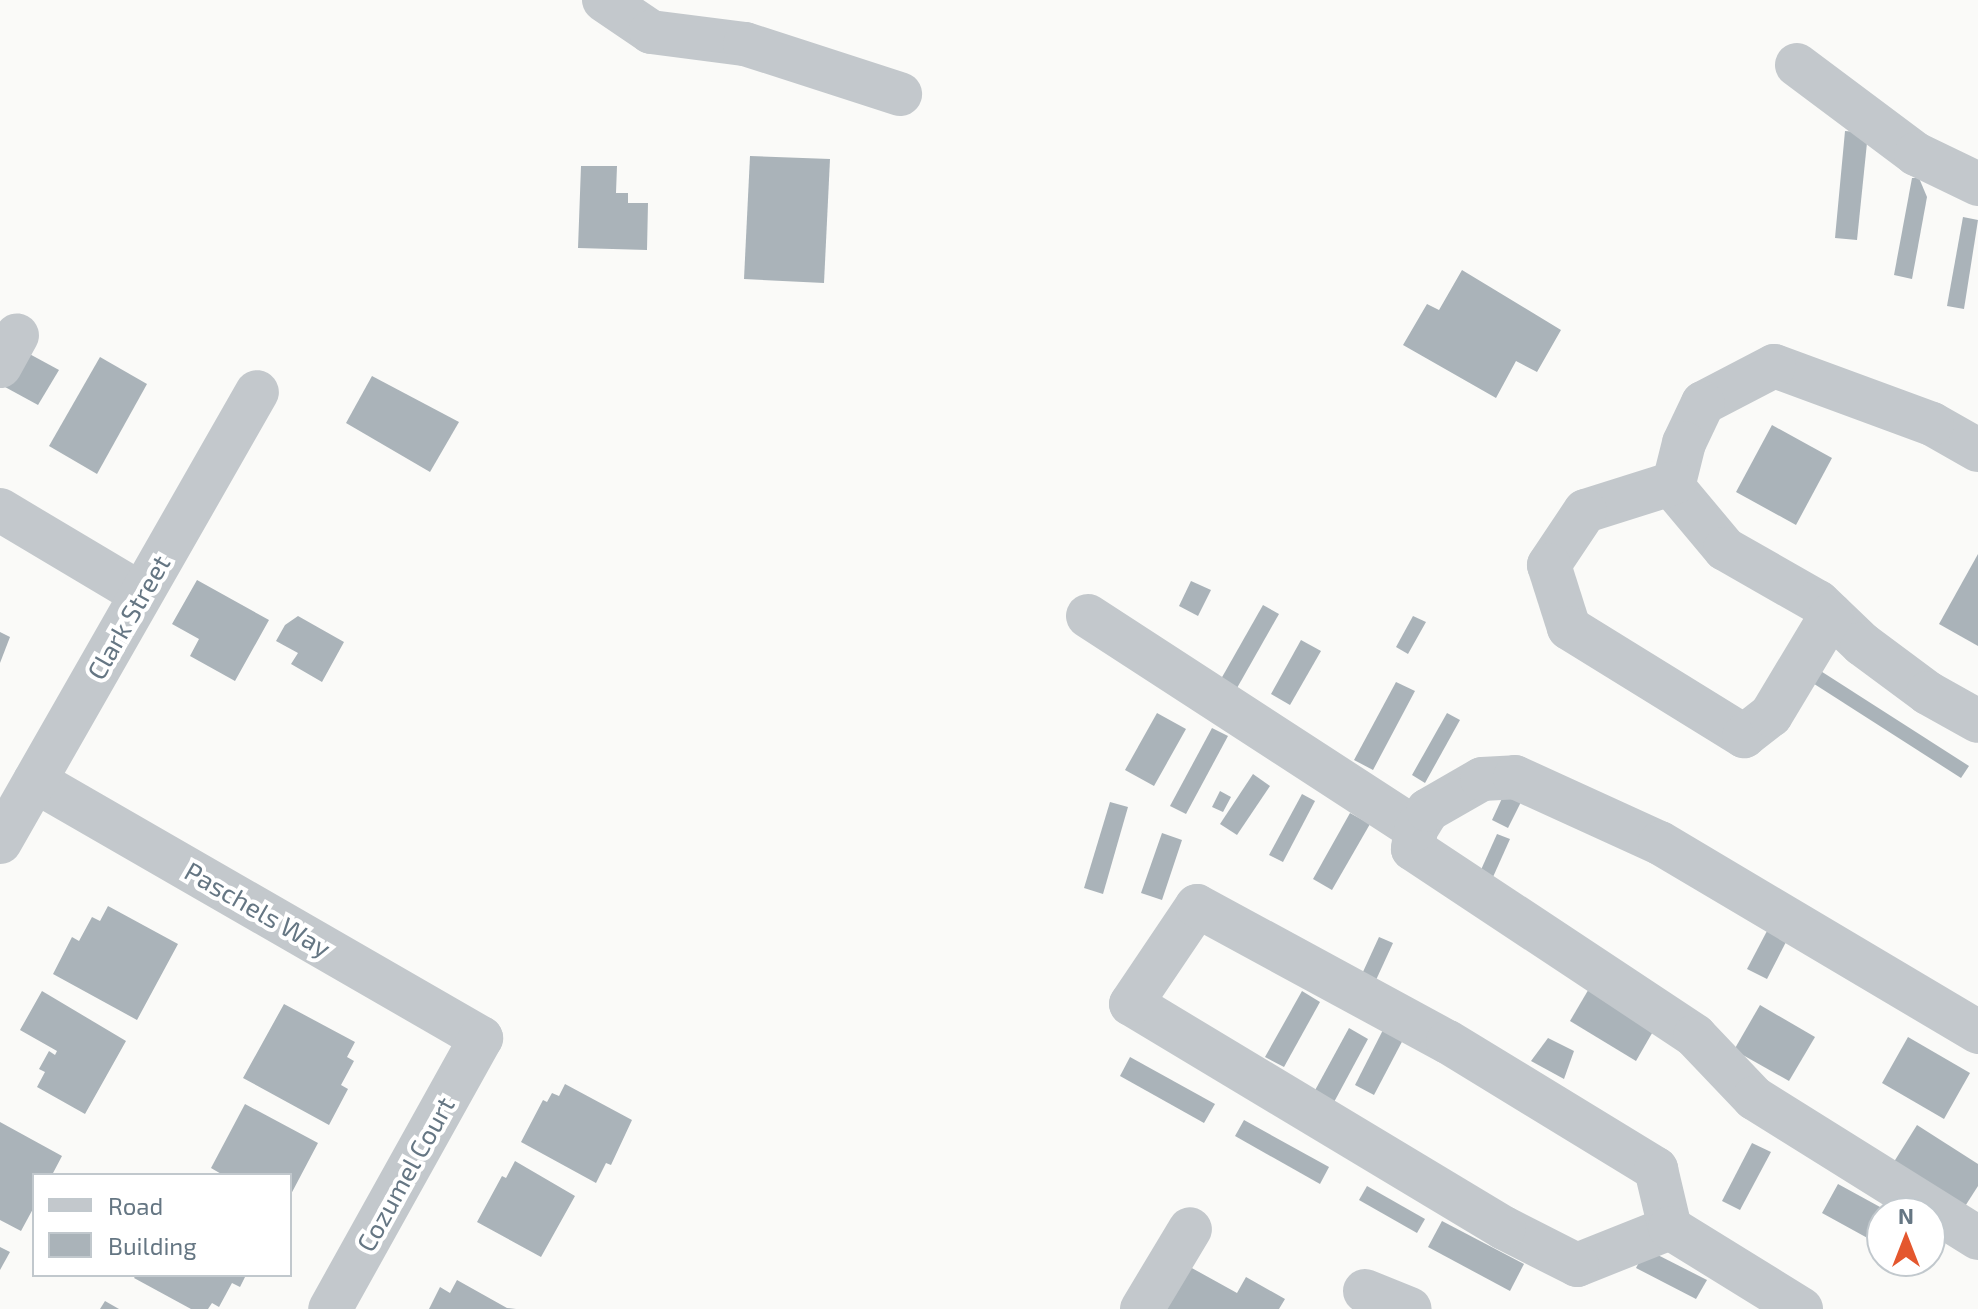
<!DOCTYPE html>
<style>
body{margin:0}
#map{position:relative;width:1978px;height:1309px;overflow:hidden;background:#fafaf8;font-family:"Exo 2",sans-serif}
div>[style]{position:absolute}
.building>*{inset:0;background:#aab3b9}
.minor>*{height:44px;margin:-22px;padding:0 22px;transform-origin:22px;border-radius:22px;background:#c3c8cc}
span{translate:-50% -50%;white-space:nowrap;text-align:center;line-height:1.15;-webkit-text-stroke:8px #fff;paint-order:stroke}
.street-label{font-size:26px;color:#657683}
.legend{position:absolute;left:32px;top:1173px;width:260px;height:104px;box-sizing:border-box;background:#fff;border:2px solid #c1c8cd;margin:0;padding:10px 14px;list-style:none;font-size:24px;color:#657683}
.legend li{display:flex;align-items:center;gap:16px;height:40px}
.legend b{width:40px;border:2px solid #c1c8cd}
.north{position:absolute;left:1866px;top:1197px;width:80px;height:80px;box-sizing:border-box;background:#fff;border:2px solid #c1c8cd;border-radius:50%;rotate:0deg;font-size:22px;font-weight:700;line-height:32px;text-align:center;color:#657683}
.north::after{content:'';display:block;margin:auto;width:28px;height:36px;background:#e4572e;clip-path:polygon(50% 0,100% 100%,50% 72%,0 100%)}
</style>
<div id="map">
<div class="building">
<i style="clip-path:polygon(1845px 131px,1868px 133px,1857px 240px,1835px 238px)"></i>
<i style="clip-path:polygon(750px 156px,830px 159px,824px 283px,744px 279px)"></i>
<i style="clip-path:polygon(581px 166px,617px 166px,616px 193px,628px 193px,628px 203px,648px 203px,647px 250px,578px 248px)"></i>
<i style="clip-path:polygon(1912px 178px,1919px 178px,1927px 197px,1912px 279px,1894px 275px)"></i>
<i style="clip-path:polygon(1963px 217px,1978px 220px,1964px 309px,1947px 306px)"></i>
<i style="clip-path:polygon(1462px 270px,1561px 330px,1537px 372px,1516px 361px,1496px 398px,1403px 345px,1427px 304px,1439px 310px)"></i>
<i style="clip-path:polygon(24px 351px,59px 370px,38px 405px,5px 387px)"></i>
<i style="clip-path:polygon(100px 357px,147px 384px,97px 474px,49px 446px)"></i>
<i style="clip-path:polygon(372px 376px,459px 422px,430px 472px,346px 423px)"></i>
<i style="clip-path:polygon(1772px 425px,1832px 458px,1796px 525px,1736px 492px)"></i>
<i style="clip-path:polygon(1978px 554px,1978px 646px,1939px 624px)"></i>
<i style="clip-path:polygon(197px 580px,269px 620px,235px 681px,190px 656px,199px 639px,172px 624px)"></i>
<i style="clip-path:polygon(1191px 581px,1211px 590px,1198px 616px,1179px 606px)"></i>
<i style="clip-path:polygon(1263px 605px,1279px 614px,1237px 688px,1221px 679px)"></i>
<i style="clip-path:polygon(298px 616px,344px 642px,322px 682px,291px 664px,298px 653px,276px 641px,285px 625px)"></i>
<i style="clip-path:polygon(1413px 616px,1426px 622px,1408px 654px,1396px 647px)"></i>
<i style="clip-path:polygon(0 632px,10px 637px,0 663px)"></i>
<i style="clip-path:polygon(1301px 640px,1321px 651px,1290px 705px,1271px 694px)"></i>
<i style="clip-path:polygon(1816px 668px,1969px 766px,1961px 778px,1808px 680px)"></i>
<i style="clip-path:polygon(1396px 682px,1415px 691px,1373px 770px,1354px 760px)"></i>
<i style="clip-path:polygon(1157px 713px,1186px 729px,1154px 786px,1125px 770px)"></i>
<i style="clip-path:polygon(1447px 713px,1460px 720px,1425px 783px,1412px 775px)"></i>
<i style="clip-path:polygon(1212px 728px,1228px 736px,1186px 814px,1170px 806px)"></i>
<i style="clip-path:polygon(1253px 774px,1270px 786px,1237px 835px,1220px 824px)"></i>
<i style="clip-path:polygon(1220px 791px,1231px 797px,1223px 812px,1212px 807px)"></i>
<i style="clip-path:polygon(1302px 794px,1315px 801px,1283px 862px,1269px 855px)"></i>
<i style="clip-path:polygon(1504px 794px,1521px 802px,1508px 828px,1492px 820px)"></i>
<i style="clip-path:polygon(1110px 802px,1128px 807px,1103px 894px,1084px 888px)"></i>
<i style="clip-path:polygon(1350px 813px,1370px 824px,1332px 890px,1313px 879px)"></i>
<i style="clip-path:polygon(1162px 833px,1182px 840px,1162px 900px,1141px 893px)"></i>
<i style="clip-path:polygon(1497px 834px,1510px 839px,1493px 877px,1480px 872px)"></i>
<i style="clip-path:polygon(108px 906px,178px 944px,137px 1020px,53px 974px,72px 937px,79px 941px,92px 917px,100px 921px)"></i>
<i style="clip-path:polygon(1767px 931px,1786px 942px,1767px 979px,1747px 969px)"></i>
<i style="clip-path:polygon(1379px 937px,1393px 943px,1376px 980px,1362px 974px)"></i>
<i style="clip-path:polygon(1590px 987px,1655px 1028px,1636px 1061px,1570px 1021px)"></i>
<i style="clip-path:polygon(42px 991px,126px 1041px,85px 1114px,37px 1087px,45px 1072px,39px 1069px,49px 1051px,55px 1055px,57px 1051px,20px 1030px)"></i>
<i style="clip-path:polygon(1302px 991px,1320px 1002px,1284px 1067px,1265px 1057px)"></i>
<i style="clip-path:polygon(284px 1004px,355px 1042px,347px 1057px,354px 1061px,341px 1085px,348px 1089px,329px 1125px,243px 1078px)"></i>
<i style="clip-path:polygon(1760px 1005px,1815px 1037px,1789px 1081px,1734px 1050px)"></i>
<i style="clip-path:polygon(1385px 1026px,1405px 1036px,1374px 1095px,1355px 1085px)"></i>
<i style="clip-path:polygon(1349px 1028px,1368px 1039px,1333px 1104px,1313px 1094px)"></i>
<i style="clip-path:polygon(1908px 1037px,1970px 1073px,1944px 1119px,1882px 1083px)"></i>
<i style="clip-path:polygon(1548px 1038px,1574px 1051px,1564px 1079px,1531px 1061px)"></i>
<i style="clip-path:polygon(1130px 1057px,1215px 1104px,1204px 1123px,1120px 1076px)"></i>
<i style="clip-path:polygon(565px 1084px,632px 1120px,611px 1165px,606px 1163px,596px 1183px,521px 1142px,543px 1100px,547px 1102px,552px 1093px,559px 1096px)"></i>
<i style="clip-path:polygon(245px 1104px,318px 1143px,290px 1196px,290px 1175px,223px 1175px,211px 1168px)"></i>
<i style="clip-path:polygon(1244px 1120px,1329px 1167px,1320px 1184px,1235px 1136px)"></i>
<i style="clip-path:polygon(0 1122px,62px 1156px,52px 1175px,34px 1175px,34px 1207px,21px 1231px,0 1220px)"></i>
<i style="clip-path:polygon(1917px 1125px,1978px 1164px,1978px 1186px,1962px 1211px,1892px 1165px)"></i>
<i style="clip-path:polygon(1752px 1143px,1771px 1152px,1740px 1210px,1722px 1201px)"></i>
<i style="clip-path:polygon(515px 1161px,575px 1196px,541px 1257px,477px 1222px,502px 1176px,506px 1178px)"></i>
<i style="clip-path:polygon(1838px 1184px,1891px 1213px,1882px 1213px,1882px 1246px,1822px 1213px)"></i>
<i style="clip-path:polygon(1367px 1186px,1425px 1219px,1417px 1233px,1359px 1200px)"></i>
<i style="clip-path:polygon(1442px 1221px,1524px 1264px,1510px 1291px,1428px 1247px)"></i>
<i style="clip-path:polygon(0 1247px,10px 1252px,0 1270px)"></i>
<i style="clip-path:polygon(1646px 1249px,1707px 1280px,1696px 1299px,1636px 1268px)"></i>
<i style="clip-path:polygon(1190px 1267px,1237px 1293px,1246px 1277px,1285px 1299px,1279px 1309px,1166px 1309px)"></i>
<i style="clip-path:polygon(136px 1275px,246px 1275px,240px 1287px,232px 1283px,219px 1307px,212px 1303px,208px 1309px,191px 1309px,134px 1278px)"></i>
<i style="clip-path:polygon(457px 1280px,507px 1308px,516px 1309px,429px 1309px,440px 1287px,450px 1293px)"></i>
<i style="clip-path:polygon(105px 1301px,119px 1309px,100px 1309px)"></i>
</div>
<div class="minor">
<i style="left:604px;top:0;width:57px;rotate:34.2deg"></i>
<i style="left:651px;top:32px;width:95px;rotate:7.3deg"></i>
<i style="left:745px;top:44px;width:163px;rotate:17.9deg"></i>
<i style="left:1797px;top:65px;width:149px;rotate:36.8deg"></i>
<i style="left:1916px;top:154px;width:69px;rotate:25.8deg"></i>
<i style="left:0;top:366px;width:35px;rotate:-61deg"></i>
<i style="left:1978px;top:450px;width:53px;rotate:-150.5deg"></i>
<i style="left:1932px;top:424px;width:168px;rotate:-159.8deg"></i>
<i style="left:1774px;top:366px;width:80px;rotate:152.5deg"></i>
<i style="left:1703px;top:403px;width:44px;rotate:115.4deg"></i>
<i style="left:1684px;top:443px;width:45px;rotate:104deg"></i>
<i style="left:1673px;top:487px;width:81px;rotate:50deg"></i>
<i style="left:1725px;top:549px;width:107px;rotate:29.7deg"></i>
<i style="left:1818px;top:602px;width:61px;rotate:43.7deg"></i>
<i style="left:1862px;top:644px;width:82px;rotate:36.6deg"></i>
<i style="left:1928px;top:693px;width:57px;rotate:29.2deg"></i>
<i style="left:1674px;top:483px;width:93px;rotate:162.5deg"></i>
<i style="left:1585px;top:511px;width:65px;rotate:123.7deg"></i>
<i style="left:1549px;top:565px;width:66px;rotate:72.4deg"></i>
<i style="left:1569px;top:628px;width:206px;rotate:31.7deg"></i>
<i style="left:1744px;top:736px;width:34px;rotate:-38deg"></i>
<i style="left:1771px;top:715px;width:117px;rotate:-59deg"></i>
<i style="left:0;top:510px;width:164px;rotate:30.8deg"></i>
<i style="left:1088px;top:616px;width:391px;rotate:33deg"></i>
<i style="left:1416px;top:829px;width:20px;rotate:99deg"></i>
<i style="left:1413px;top:849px;width:338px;rotate:33.5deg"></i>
<i style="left:1695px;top:1036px;width:86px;rotate:46.4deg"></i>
<i style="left:1754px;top:1098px;width:264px;rotate:32deg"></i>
<i style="left:35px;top:781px;width:515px;rotate:29.95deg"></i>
<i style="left:481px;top:1038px;width:310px;rotate:119.1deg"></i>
<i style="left:1416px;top:829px;width:22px;rotate:-58deg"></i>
<i style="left:1428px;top:810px;width:62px;rotate:-29.9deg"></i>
<i style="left:1482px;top:779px;width:33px;rotate:-3deg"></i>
<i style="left:1515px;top:777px;width:159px;rotate:24.5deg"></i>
<i style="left:1660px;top:843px;width:370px;rotate:30.7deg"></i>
<i style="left:0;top:842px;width:518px;rotate:-60.27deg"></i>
<i style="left:1670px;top:1228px;width:100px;rotate:158.3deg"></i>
<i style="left:1577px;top:1265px;width:82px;rotate:-153.1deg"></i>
<i style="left:1504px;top:1228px;width:435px;rotate:-149deg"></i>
<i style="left:1131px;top:1004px;width:118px;rotate:-56deg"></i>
<i style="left:1197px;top:906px;width:285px;rotate:28.5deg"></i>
<i style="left:1448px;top:1042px;width:244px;rotate:31.4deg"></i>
<i style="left:1656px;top:1169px;width:61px;rotate:76.7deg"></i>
<i style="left:1670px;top:1228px;width:154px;rotate:31.7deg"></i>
<i style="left:1365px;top:1291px;width:48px;rotate:21.8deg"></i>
<i style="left:1142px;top:1309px;width:93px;rotate:-59deg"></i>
</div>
<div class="street-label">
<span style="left:128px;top:617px;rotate:-60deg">Clark Street</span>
<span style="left:258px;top:909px;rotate:30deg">Paschels Way</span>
<span style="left:405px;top:1174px;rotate:-61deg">Cozumel Court</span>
</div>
<ul class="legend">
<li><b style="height:10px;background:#c3c8cc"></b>Road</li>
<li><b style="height:22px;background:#aab3b9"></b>Building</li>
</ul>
<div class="north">N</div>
</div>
